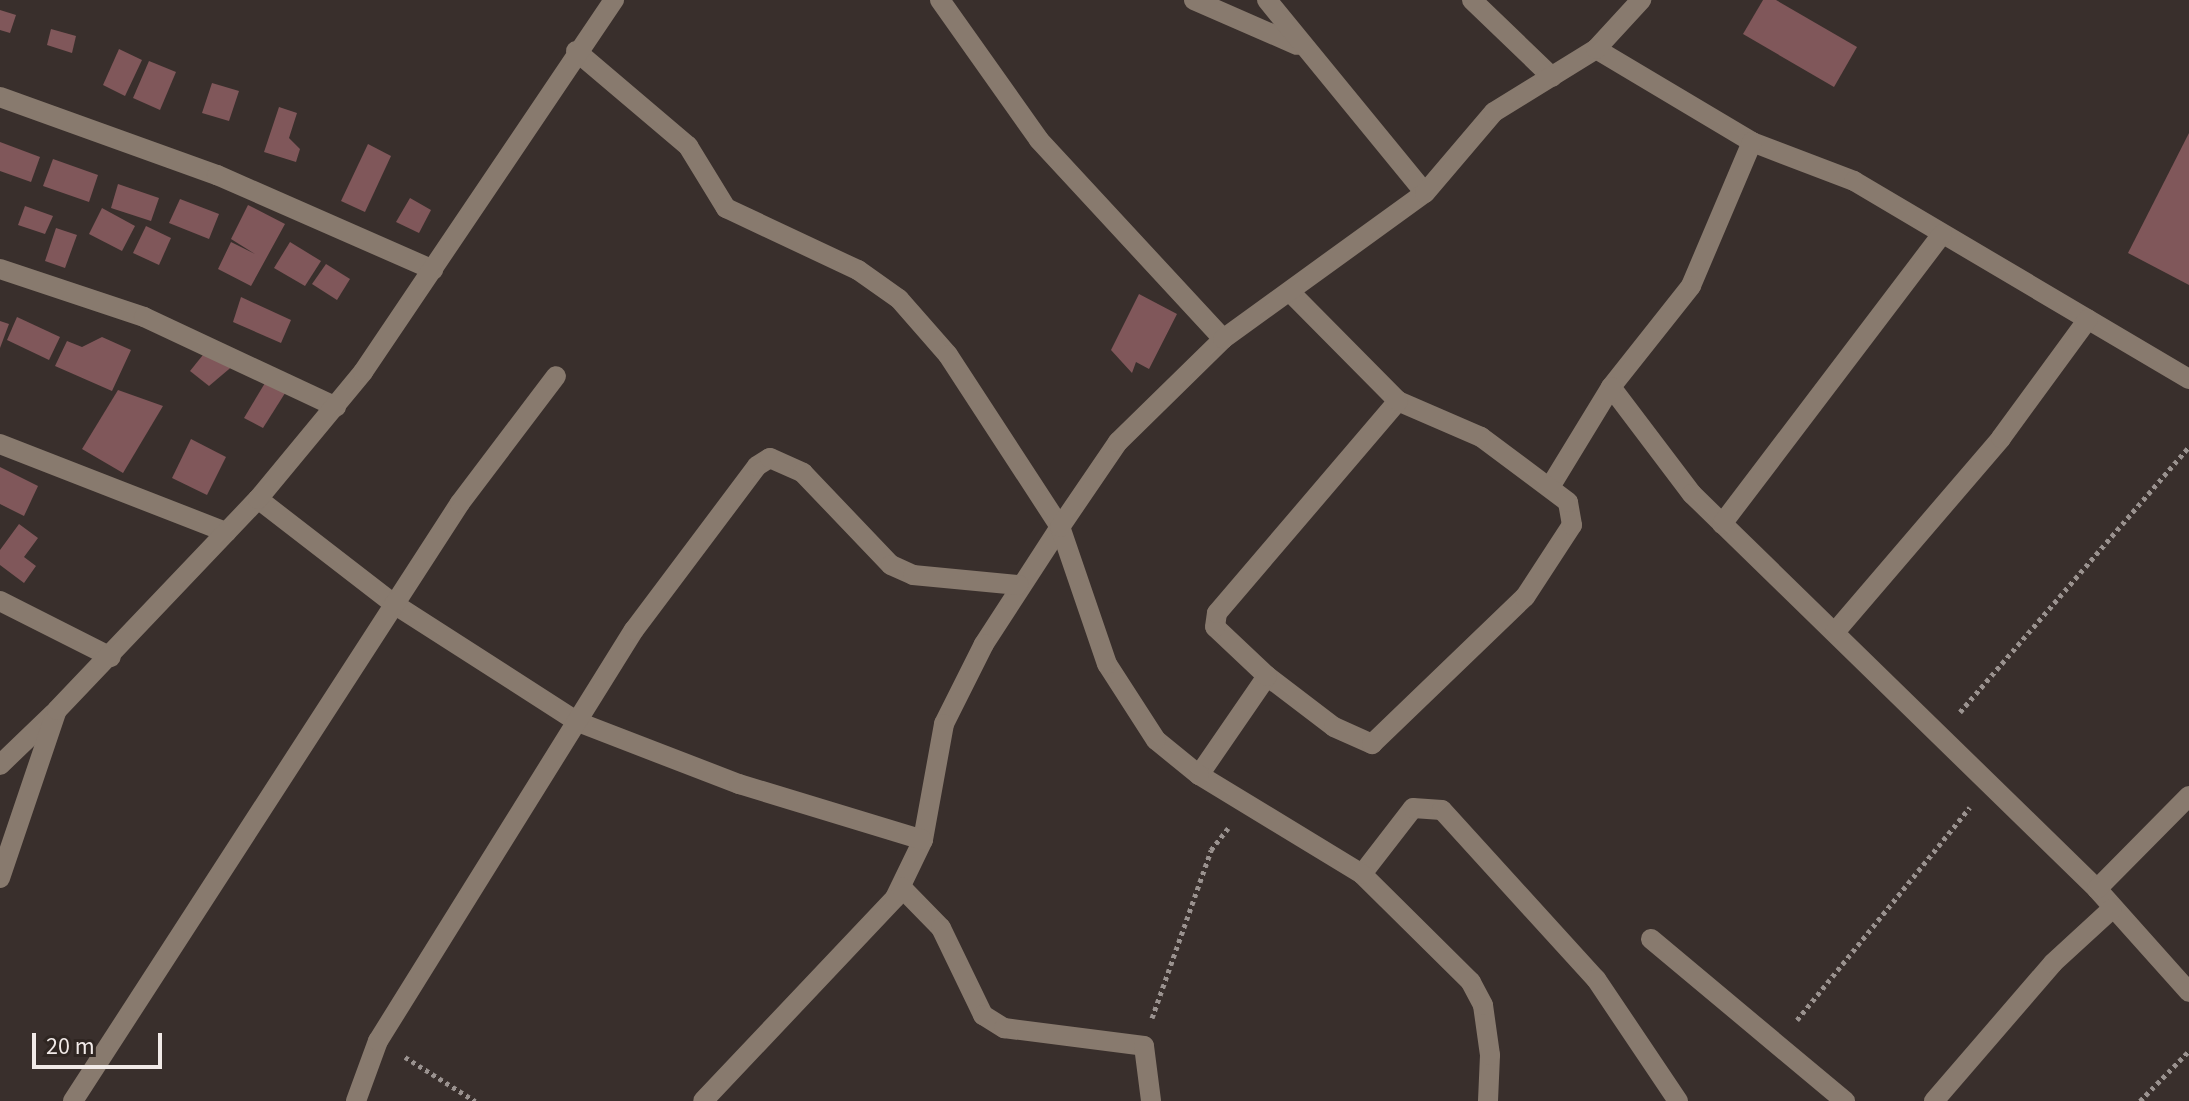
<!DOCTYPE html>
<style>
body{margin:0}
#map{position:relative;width:2189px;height:1101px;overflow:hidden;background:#392f2c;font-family:"Source Sans 3",sans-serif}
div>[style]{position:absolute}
.building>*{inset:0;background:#80575a}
.path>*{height:5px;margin-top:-2.5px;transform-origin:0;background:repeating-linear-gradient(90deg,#9a928f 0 4px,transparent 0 8px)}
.minor>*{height:20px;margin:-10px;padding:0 10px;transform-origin:10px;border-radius:10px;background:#887a6e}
span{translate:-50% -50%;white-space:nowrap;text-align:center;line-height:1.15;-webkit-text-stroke:6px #2f2622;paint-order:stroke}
.scale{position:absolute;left:32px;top:1033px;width:130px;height:36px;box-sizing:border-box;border:4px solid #f1eae8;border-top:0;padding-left:10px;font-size:24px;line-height:28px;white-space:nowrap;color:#f1eae8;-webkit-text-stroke:6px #2f2622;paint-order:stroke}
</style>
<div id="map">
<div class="building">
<i style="clip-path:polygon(1763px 0,1776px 0,1857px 47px,1834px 87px,1743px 34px)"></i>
<i style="clip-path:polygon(0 10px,16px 15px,10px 33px,0 30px)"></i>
<i style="clip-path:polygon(51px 29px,76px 36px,72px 53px,47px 45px)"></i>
<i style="clip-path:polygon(119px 49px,142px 60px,125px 96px,103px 85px)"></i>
<i style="clip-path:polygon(149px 61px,176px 72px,160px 110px,133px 98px)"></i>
<i style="clip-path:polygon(212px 83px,239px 91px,229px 121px,202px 113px)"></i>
<i style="clip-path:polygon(279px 107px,297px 113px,289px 138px,300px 149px,296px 162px,264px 152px)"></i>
<i style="clip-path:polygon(2189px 133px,2189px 285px,2128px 253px)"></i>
<i style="clip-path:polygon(0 142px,40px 157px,31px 182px,0 171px)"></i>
<i style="clip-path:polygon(368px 144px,391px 156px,365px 212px,341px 201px)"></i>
<i style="clip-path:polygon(53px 159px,98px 175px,89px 202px,43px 186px)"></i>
<i style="clip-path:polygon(118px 184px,159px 198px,151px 221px,111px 208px)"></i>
<i style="clip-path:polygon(410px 198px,431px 210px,419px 233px,396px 222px)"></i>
<i style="clip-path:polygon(180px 199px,219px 214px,209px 239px,169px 223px)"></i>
<i style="clip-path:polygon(248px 205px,285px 224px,251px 286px,218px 269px,231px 242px,255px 254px,231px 239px)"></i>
<i style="clip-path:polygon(25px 206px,53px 216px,45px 234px,18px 225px)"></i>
<i style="clip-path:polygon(102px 208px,135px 226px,122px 251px,89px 234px)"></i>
<i style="clip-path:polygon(146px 226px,171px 238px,159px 265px,133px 253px)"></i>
<i style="clip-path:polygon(56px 228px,77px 235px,65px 268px,45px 261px)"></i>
<i style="clip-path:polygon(290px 242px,321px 261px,305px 286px,274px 268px)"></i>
<i style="clip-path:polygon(326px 264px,350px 279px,337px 300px,312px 284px)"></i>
<i style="clip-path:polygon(1139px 294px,1177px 314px,1149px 369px,1136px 362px,1132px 373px,1111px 350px)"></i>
<i style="clip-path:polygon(241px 297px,291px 320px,281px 343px,233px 322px)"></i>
<i style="clip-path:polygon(17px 317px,60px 337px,49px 360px,7px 340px)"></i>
<i style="clip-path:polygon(0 321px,9px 324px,0 348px)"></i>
<i style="clip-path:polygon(102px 337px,131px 350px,112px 391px,55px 366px,67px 341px,82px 347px)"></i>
<i style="clip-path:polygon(211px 345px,235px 364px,209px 386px,190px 371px)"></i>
<i style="clip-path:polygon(268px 378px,287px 390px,263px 428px,244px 418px)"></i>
<i style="clip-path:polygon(118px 390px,163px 406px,123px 473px,82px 449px)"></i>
<i style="clip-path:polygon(191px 439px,226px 457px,207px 495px,172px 478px)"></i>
<i style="clip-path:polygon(0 467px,38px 486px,24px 516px,0 504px)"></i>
<i style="clip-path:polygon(19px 524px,38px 538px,24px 557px,36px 566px,24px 583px,0 565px,0 550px)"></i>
</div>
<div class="path">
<i style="left:1960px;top:712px;width:350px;rotate:-49.2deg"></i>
<i style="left:1152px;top:1018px;width:178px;rotate:-70.6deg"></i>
<i style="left:1211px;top:850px;width:28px;rotate:-52deg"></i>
<i style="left:1797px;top:1020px;width:274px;rotate:-50.9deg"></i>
<i style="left:405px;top:1057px;width:83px;rotate:32.2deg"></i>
<i style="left:2140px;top:1101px;width:70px;rotate:-45.6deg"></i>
</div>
<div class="minor">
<i style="left:940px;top:0;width:171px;rotate:54.7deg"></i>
<i style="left:1039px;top:140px;width:271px;rotate:47.2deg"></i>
<i style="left:1194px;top:0;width:112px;rotate:23.6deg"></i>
<i style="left:1267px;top:0;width:249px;rotate:50.7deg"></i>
<i style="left:1472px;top:0;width:111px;rotate:43.9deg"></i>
<i style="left:1596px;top:49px;width:182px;rotate:30.8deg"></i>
<i style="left:1752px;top:142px;width:109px;rotate:20.9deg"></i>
<i style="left:1854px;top:181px;width:389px;rotate:30.6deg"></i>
<i style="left:576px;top:51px;width:147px;rotate:40.3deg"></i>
<i style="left:688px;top:146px;width:73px;rotate:58.5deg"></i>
<i style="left:726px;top:208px;width:146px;rotate:25.2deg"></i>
<i style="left:858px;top:270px;width:50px;rotate:35.3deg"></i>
<i style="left:899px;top:299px;width:74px;rotate:48.8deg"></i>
<i style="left:948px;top:355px;width:205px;rotate:56.9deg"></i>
<i style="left:1060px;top:527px;width:140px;rotate:123deg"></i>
<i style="left:984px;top:644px;width:89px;rotate:116.6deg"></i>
<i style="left:944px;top:724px;width:118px;rotate:100.3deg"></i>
<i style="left:923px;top:840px;width:64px;rotate:115.8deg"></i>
<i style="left:895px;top:898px;width:279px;rotate:133.4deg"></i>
<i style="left:0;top:97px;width:231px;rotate:19.8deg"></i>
<i style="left:217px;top:175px;width:236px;rotate:23.7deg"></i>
<i style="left:1752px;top:142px;width:156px;rotate:113deg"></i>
<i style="left:1691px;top:286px;width:129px;rotate:128.4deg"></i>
<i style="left:1611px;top:387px;width:134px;rotate:52.9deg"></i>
<i style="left:1692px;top:494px;width:566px;rotate:44.28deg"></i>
<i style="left:2097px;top:889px;width:138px;rotate:48.2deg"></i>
<i style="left:0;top:269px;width:152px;rotate:18.4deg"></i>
<i style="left:144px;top:317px;width:212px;rotate:25.1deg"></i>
<i style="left:0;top:444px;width:243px;rotate:21.3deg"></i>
<i style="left:1550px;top:487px;width:117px;rotate:-58.6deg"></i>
<i style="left:258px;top:499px;width:172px;rotate:37.7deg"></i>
<i style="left:394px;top:604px;width:219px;rotate:32.7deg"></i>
<i style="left:578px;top:722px;width:173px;rotate:21.1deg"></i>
<i style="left:739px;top:784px;width:192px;rotate:16.9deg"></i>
<i style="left:1722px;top:524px;width:364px;rotate:-52.8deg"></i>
<i style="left:0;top:601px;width:124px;rotate:26.8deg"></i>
<i style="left:1835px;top:632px;width:255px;rotate:-49.4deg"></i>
<i style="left:2001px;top:438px;width:147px;rotate:-53.8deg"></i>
<i style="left:1267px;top:676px;width:84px;rotate:37.3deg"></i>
<i style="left:1334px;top:727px;width:42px;rotate:24.1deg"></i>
<i style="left:1372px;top:744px;width:212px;rotate:-43.9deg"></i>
<i style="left:1525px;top:597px;width:86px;rotate:-56.9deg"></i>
<i style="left:1572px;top:525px;width:23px;rotate:-100deg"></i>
<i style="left:1568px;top:502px;width:109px;rotate:-143.2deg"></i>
<i style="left:1481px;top:437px;width:90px;rotate:-156.6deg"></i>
<i style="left:0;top:765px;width:75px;rotate:-43.9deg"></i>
<i style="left:1199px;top:775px;width:120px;rotate:-55.5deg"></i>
<i style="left:1267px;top:676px;width:71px;rotate:-136.7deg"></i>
<i style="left:1215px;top:627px;width:14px;rotate:-82deg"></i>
<i style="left:1217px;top:613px;width:279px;rotate:-49.5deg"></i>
<i style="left:1398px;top:401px;width:151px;rotate:-134.7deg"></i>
<i style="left:1362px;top:874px;width:83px;rotate:-52.3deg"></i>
<i style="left:1413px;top:808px;width:29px;rotate:4deg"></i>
<i style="left:1442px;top:810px;width:229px;rotate:47.7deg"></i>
<i style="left:1596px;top:979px;width:147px;rotate:56.1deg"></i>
<i style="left:0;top:878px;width:177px;rotate:-71.3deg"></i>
<i style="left:57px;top:710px;width:291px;rotate:-46.4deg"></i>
<i style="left:258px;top:499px;width:165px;rotate:-50.4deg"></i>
<i style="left:363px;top:372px;width:449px;rotate:-56deg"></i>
<i style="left:901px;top:887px;width:57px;rotate:45.7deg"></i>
<i style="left:941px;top:928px;width:97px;rotate:64.2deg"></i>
<i style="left:983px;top:1015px;width:25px;rotate:32deg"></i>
<i style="left:1004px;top:1028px;width:141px;rotate:7.3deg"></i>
<i style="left:1144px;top:1046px;width:55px;rotate:82.7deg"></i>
<i style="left:2097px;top:889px;width:131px;rotate:-45.3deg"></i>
<i style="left:1651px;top:939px;width:253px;rotate:39.9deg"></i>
<i style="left:73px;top:1101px;width:712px;rotate:-57.09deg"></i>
<i style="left:460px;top:503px;width:159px;rotate:-52.9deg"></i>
<i style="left:356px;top:1101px;width:64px;rotate:-69.9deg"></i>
<i style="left:378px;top:1041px;width:484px;rotate:-58.1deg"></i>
<i style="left:634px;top:630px;width:205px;rotate:-53.1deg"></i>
<i style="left:757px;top:466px;width:15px;rotate:-32deg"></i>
<i style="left:770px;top:458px;width:36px;rotate:24deg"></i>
<i style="left:803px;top:473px;width:127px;rotate:46.3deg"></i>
<i style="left:891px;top:565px;width:24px;rotate:24deg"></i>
<i style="left:913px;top:575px;width:106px;rotate:5.4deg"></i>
<i style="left:1488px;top:1101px;width:46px;rotate:-87.5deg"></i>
<i style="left:1490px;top:1055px;width:50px;rotate:-98deg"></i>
<i style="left:1483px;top:1005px;width:26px;rotate:-118deg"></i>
<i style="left:1471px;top:982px;width:153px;rotate:-135.3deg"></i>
<i style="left:1362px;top:874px;width:191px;rotate:-148.7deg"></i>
<i style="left:1199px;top:775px;width:55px;rotate:-140.9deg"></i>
<i style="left:1156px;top:740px;width:90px;rotate:-122.8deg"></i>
<i style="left:1107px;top:664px;width:145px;rotate:-108.9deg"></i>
<i style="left:1060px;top:527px;width:103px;rotate:-55.7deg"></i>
<i style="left:1118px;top:442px;width:147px;rotate:-44.4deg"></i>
<i style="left:1223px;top:339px;width:249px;rotate:-35.9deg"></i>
<i style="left:1425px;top:193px;width:106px;rotate:-49.6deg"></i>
<i style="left:1494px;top:112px;width:120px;rotate:-31.7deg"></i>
<i style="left:1596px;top:49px;width:67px;rotate:-47.4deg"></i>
<i style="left:1934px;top:1101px;width:182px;rotate:-49.2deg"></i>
<i style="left:2053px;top:963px;width:80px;rotate:-42.5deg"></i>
</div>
<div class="scale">20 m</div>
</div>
